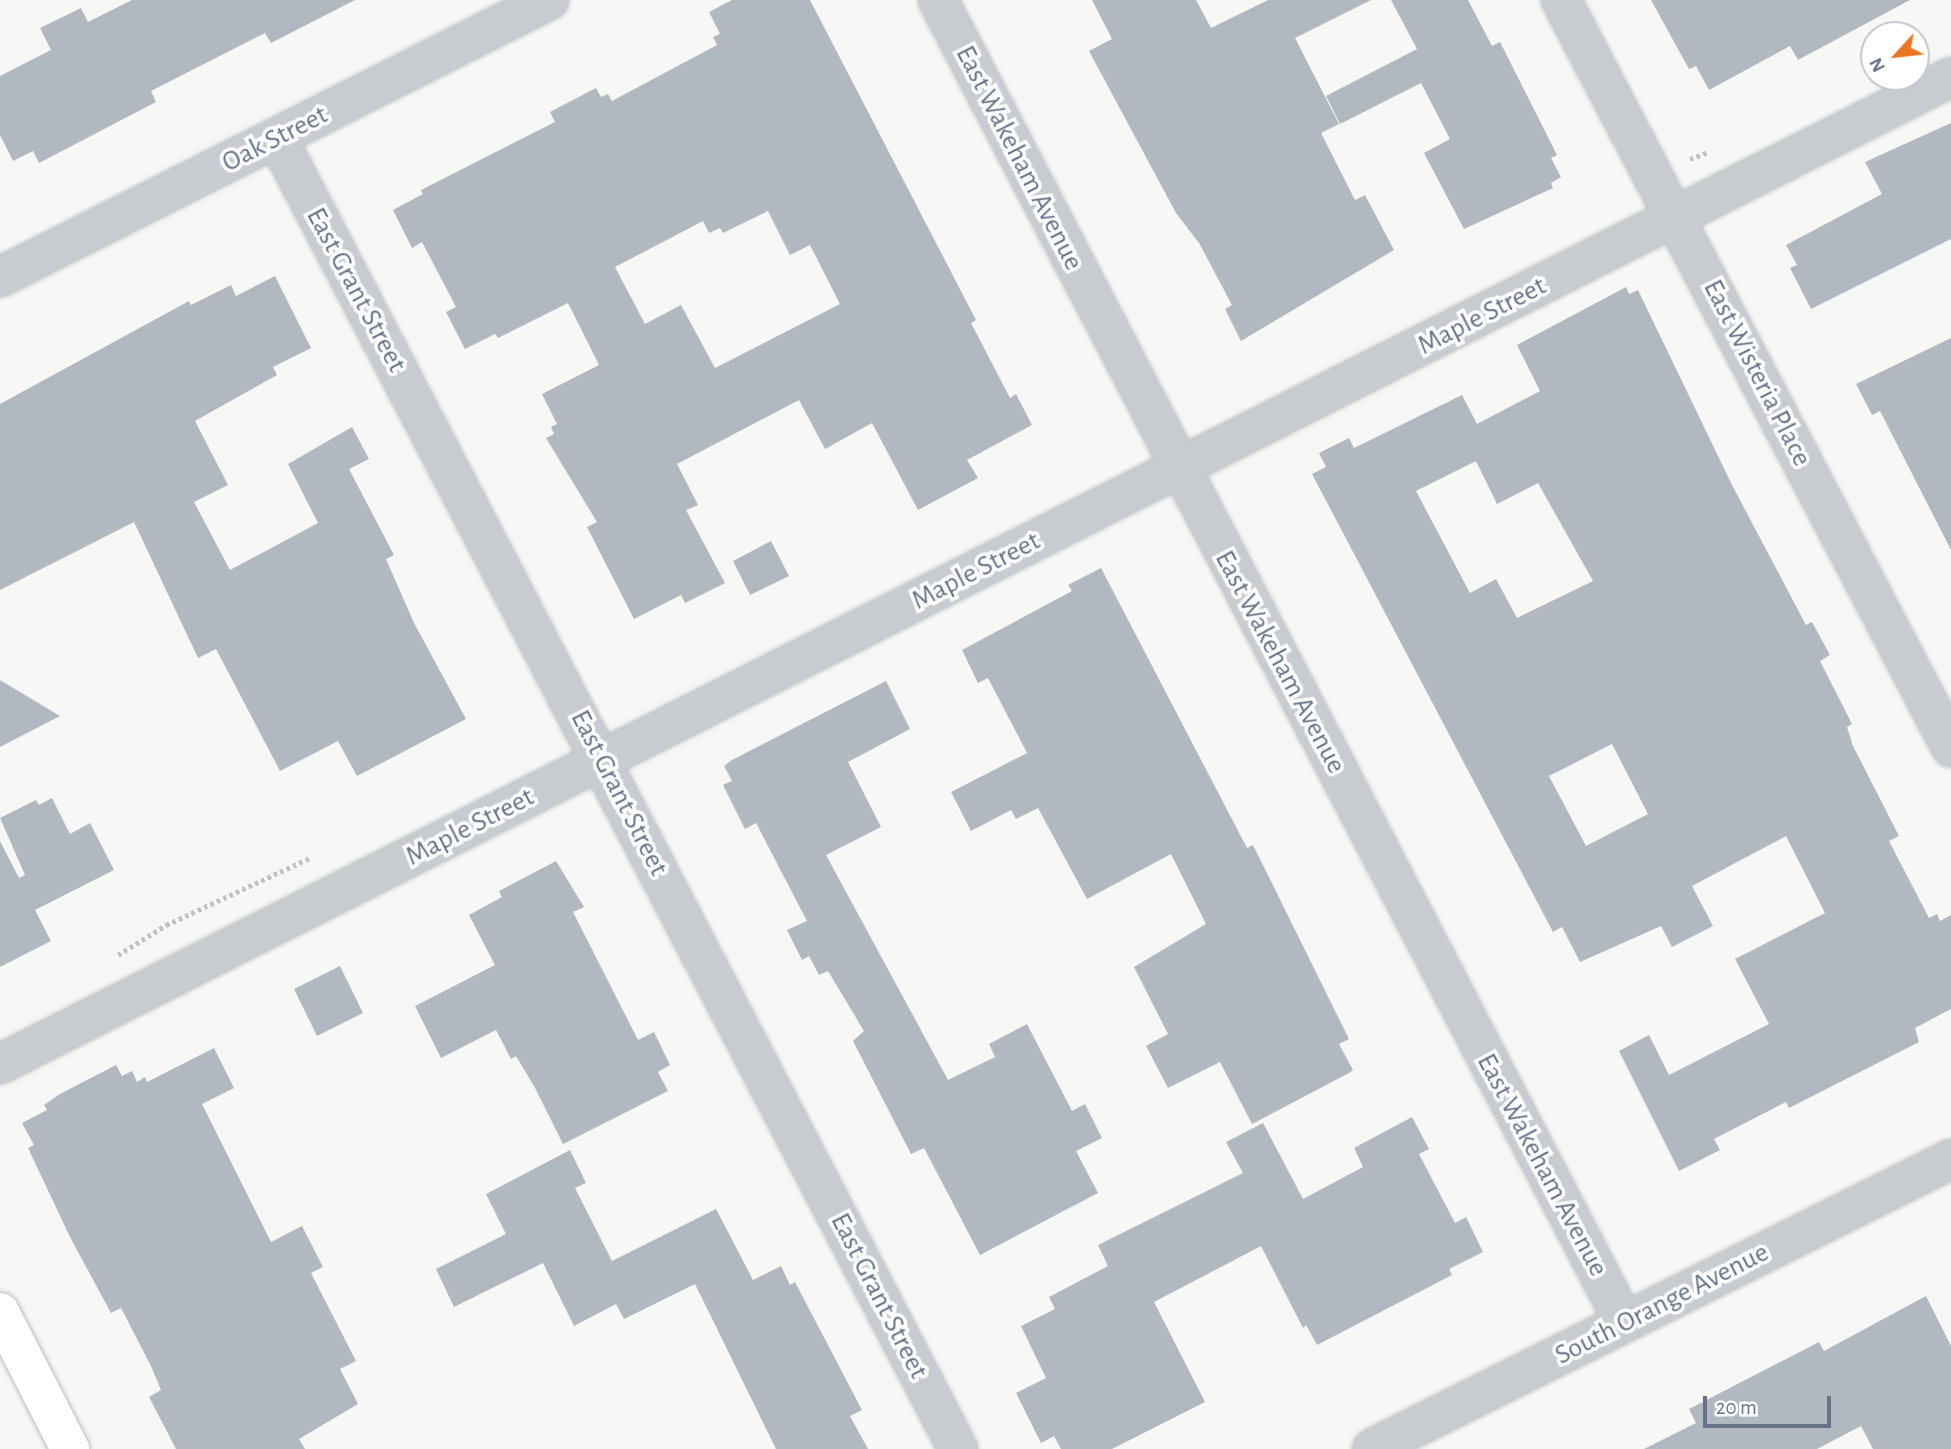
<!DOCTYPE html>
<style>
body{margin:0}
#map{position:relative;width:1951px;height:1449px;overflow:hidden;background:#f7f8f5;font-family:"Alegreya Sans",sans-serif}
div>[style]{position:absolute}
.building>*{inset:0;background:#b2b8bf}
.path>*{height:4.5px;margin-top:-2.25px;transform-origin:0;background:repeating-linear-gradient(90deg,#bfc1c4 0 3.5px,transparent 0 7px)}
.roads{filter:drop-shadow(0 0 2px #babec4) drop-shadow(0 0 2px #babec4)}
.street>*{height:38px;margin:-19px;padding:0 19px;transform-origin:19px;border-radius:19px;background:#c8cbcf}
.secondary>*{height:38px;margin:-19px;padding:0 19px;transform-origin:19px;border-radius:19px;background:#fff}
span{translate:-50% -50%;white-space:nowrap;text-align:center;line-height:1.15;-webkit-text-stroke:7px #fff;paint-order:stroke}
.street-label{font-size:28px;color:#657288}
.north{position:absolute;left:1860px;top:21px;width:70px;height:70px;box-sizing:border-box;background:#fff;border:2px solid #c1c7cf;border-radius:50%;rotate:243deg;font-size:19px;font-weight:700;line-height:28px;text-align:center;color:#657288}
.north::after{content:'';display:block;margin:auto;width:24px;height:32px;background:#ec7521;clip-path:polygon(50% 0,100% 100%,50% 72%,0 100%)}
.scale{position:absolute;left:1703px;top:1396px;width:128px;height:32px;box-sizing:border-box;border:4px solid #657288;border-top:0;padding-left:9px;font-size:21px;line-height:24px;white-space:nowrap;color:#657288;-webkit-text-stroke:5px #fff;paint-order:stroke}
</style>
<div id="map">
<div class="building">
<i style="clip-path:polygon(132px 0,355px 0,271px 43px,265px 33px,151px 91px,156px 102px,39px 163px,33px 151px,13px 161px,0 135px,0 76px,51px 50px,40px 28px,81px 8px,88px 22px)"></i>
<i style="clip-path:polygon(evenodd,732px 0,810px 0,976px 320px,971px 323px,1010px 398px,1016px 394px,1032px 425px,967px 460px,978px 478px,918px 510px,872px 423px,825px 449px,799px 400px,677px 464px,698px 505px,686px 510px,725px 583px,685px 603px,681px 595px,634px 619px,587px 527px,597px 522px,546px 438px,554px 434px,551px 427px,557px 424px,542px 394px,599px 365px,568px 303px,498px 338px,495px 334px,465px 349px,446px 312px,456px 307px,422px 242px,412px 248px,393px 210px,423px 194px,421px 190px,555px 122px,550px 112px,596px 88px,601px 97px,608px 94px,612px 101px,717px 45px,713px 37px,720px 34px,709px 12px,732px 0,768px 211px,790px 255px,810px 245px,840px 304px,715px 368px,681px 305px,645px 324px,615px 267px,703px 221px,709px 233px,720px 228px,723px 233px,768px 211px)"></i>
<i style="clip-path:polygon(1092px 0,1196px 0,1211px 28px,1268px 0,1371px 0,1295px 38px,1339px 124px,1321px 133px,1355px 200px,1365px 195px,1394px 250px,1241px 341px,1225px 309px,1232px 305px,1199px 243px,1176px 213px,1089px 51px,1112px 39px)"></i>
<i style="clip-path:polygon(1391px 0,1468px 0,1492px 46px,1500px 42px,1557px 155px,1551px 158px,1561px 177px,1551px 183px,1553px 188px,1464px 229px,1424px 153px,1450px 139px,1421px 83px,1340px 124px,1326px 96px,1417px 49px)"></i>
<i style="clip-path:polygon(1651px 0,1910px 0,1798px 60px,1790px 46px,1709px 90px,1696px 66px,1689px 69px)"></i>
<i style="clip-path:polygon(1951px 123px,1951px 239px,1811px 309px,1790px 268px,1797px 265px,1786px 245px,1882px 194px,1865px 162px)"></i>
<i style="clip-path:polygon(275px 276px,311px 348px,273px 367px,277px 375px,195px 421px,228px 485px,194px 502px,230px 570px,318px 523px,288px 464px,352px 427px,369px 459px,349px 469px,394px 555px,386px 559px,414px 623px,466px 719px,357px 776px,338px 741px,280px 771px,216px 649px,198px 658px,134px 522px,0 590px,0 404px,189px 301px,191px 305px,231px 285px,236px 296px)"></i>
<i style="clip-path:polygon(evenodd,1626px 287px,1629px 294px,1638px 290px,1732px 485px,1806px 625px,1812px 622px,1830px 655px,1820px 661px,1852px 724px,1847px 727px,1853px 746px,1899px 836px,1889px 841px,1929px 918px,1937px 914px,1940px 921px,1951px 915px,1951px 1009px,1915px 1028px,1919px 1042px,1789px 1108px,1786px 1102px,1714px 1139px,1720px 1150px,1679px 1171px,1619px 1051px,1649px 1035px,1669px 1075px,1769px 1024px,1735px 959px,1825px 913px,1786px 836px,1692px 886px,1713px 926px,1672px 947px,1661px 926px,1580px 962px,1562px 927px,1553px 932px,1312px 474px,1326px 467px,1319px 453px,1349px 438px,1354px 448px,1462px 395px,1477px 424px,1540px 391px,1517px 345px,1626px 287px,1476px 461px,1497px 504px,1538px 483px,1593px 581px,1517px 618px,1496px 579px,1470px 593px,1416px 491px,1476px 461px,1626px 287px,1612px 744px,1648px 814px,1586px 846px,1549px 776px,1612px 744px)"></i>
<i style="clip-path:polygon(1951px 338px,1951px 550px,1880px 411px,1872px 415px,1856px 384px)"></i>
<i style="clip-path:polygon(771px 541px,789px 576px,750px 595px,733px 561px)"></i>
<i style="clip-path:polygon(1101px 568px,1247px 848px,1253px 845px,1349px 1039px,1339px 1044px,1353px 1070px,1349px 1073px,1252px 1124px,1220px 1062px,1168px 1088px,1146px 1046px,1168px 1034px,1134px 967px,1206px 924px,1171px 854px,1087px 899px,1038px 808px,1016px 819px,1011px 810px,971px 831px,951px 792px,1027px 753px,988px 678px,978px 683px,962px 650px,1072px 591px,1068px 585px)"></i>
<i style="clip-path:polygon(0 680px,60px 716px,0 747px)"></i>
<i style="clip-path:polygon(886px 681px,910px 729px,848px 762px,881px 827px,826px 855px,948px 1080px,995px 1057px,989px 1044px,1027px 1024px,1072px 1111px,1085px 1104px,1102px 1138px,1076px 1151px,1098px 1193px,980px 1255px,924px 1148px,911px 1154px,853px 1041px,864px 1031px,828px 971px,819px 975px,809px 956px,802px 960px,787px 930px,807px 921px,756px 823px,745px 829px,723px 785px,732px 781px,724px 766px,732px 760px)"></i>
<i style="clip-path:polygon(52px 798px,70px 834px,90px 823px,114px 870px,35px 910px,51px 941px,0 967px,0 841px,19px 878px,25px 875px,0 818px,36px 800px,39px 805px)"></i>
<i style="clip-path:polygon(556px 861px,584px 907px,573px 912px,638px 1040px,654px 1032px,670px 1065px,658px 1072px,668px 1091px,563px 1144px,535px 1088px,516px 1056px,511px 1059px,496px 1030px,441px 1058px,415px 1006px,495px 965px,469px 915px,502px 897px,499px 891px)"></i>
<i style="clip-path:polygon(340px 966px,363px 1013px,317px 1036px,294px 989px)"></i>
<i style="clip-path:polygon(214px 1048px,234px 1088px,202px 1104px,271px 1242px,302px 1226px,323px 1267px,311px 1273px,356px 1361px,340px 1369px,358px 1404px,299px 1439px,305px 1449px,176px 1449px,149px 1397px,161px 1390px,151px 1366px,121px 1308px,111px 1313px,70px 1237px,28px 1148px,34px 1145px,22px 1123px,47px 1110px,44px 1105px,60px 1094px,116px 1065px,122px 1076px,132px 1071px,137px 1082px,145px 1077px,147px 1082px)"></i>
<i style="clip-path:polygon(1412px 1117px,1429px 1149px,1419px 1154px,1455px 1223px,1466px 1217px,1483px 1252px,1449px 1269px,1452px 1275px,1317px 1345px,1306px 1325px,1303px 1328px,1261px 1246px,1154px 1302px,1205px 1402px,1112px 1449px,1061px 1449px,1054px 1436px,1041px 1443px,1016px 1393px,1046px 1378px,1021px 1326px,1055px 1309px,1049px 1297px,1108px 1266px,1098px 1245px,1243px 1173px,1226px 1142px,1263px 1123px,1303px 1199px,1363px 1167px,1354px 1148px)"></i>
<i style="clip-path:polygon(570px 1150px,586px 1183px,575px 1188px,612px 1261px,716px 1209px,753px 1280px,781px 1266px,790px 1285px,795px 1282px,862px 1410px,850px 1416px,868px 1449px,776px 1449px,695px 1284px,624px 1319px,616px 1304px,574px 1326px,543px 1263px,454px 1307px,436px 1269px,506px 1234px,486px 1194px)"></i>
<i style="clip-path:polygon(1926px 1296px,1951px 1346px,1951px 1449px,1873px 1449px,1861px 1426px,1817px 1449px,1644px 1449px,1696px 1423px,1689px 1409px,1819px 1342px,1824px 1351px)"></i>
</div>
<div class="path">
<i style="left:1690px;top:159px;width:19px;rotate:-21deg"></i>
<i style="left:118px;top:955px;width:57px;rotate:-32deg"></i>
<i style="left:166px;top:925px;width:159px;rotate:-25deg"></i>
</div>
<div class="roads">
<div class="street">
<i style="left:938px;top:0;width:1489px;rotate:62.57deg"></i>
<i style="left:1561px;top:0;width:843px;rotate:62.43deg"></i>
<i style="left:277px;top:138px;width:1477px;rotate:62.55deg"></i>
<i style="left:0;top:277px;width:615px;rotate:-26.77deg"></i>
<i style="left:0;top:1064px;width:2186px;rotate:-26.83deg"></i>
<i style="left:1372px;top:1449px;width:648px;rotate:-26.6deg"></i>
</div>
<div class="secondary">
<i style="left:0;top:1312px;width:154px;rotate:62.9deg"></i>
</div>
</div>
<div class="street-label">
<span style="left:275px;top:139px;rotate:-27deg">Oak Street</span>
<span style="left:1019px;top:158px;rotate:63deg">East Wakeham Avenue</span>
<span style="left:356px;top:290px;rotate:62deg">East Grant Street</span>
<span style="left:1482px;top:316px;rotate:-27deg">Maple Street</span>
<span style="left:1757px;top:373px;rotate:63deg">East Wisteria Place</span>
<span style="left:976px;top:571px;rotate:-27deg">Maple Street</span>
<span style="left:1280px;top:662px;rotate:62deg">East Wakeham Avenue</span>
<span style="left:619px;top:793px;rotate:63deg">East Grant Street</span>
<span style="left:470px;top:827px;rotate:-27deg">Maple Street</span>
<span style="left:1542px;top:1165px;rotate:62deg">East Wakeham Avenue</span>
<span style="left:879px;top:1296px;rotate:63deg">East Grant Street</span>
<span style="left:1662px;top:1304px;rotate:-27deg">South Orange Avenue</span>
</div>
<div class="north">N</div>
<div class="scale">20 m</div>
</div>
